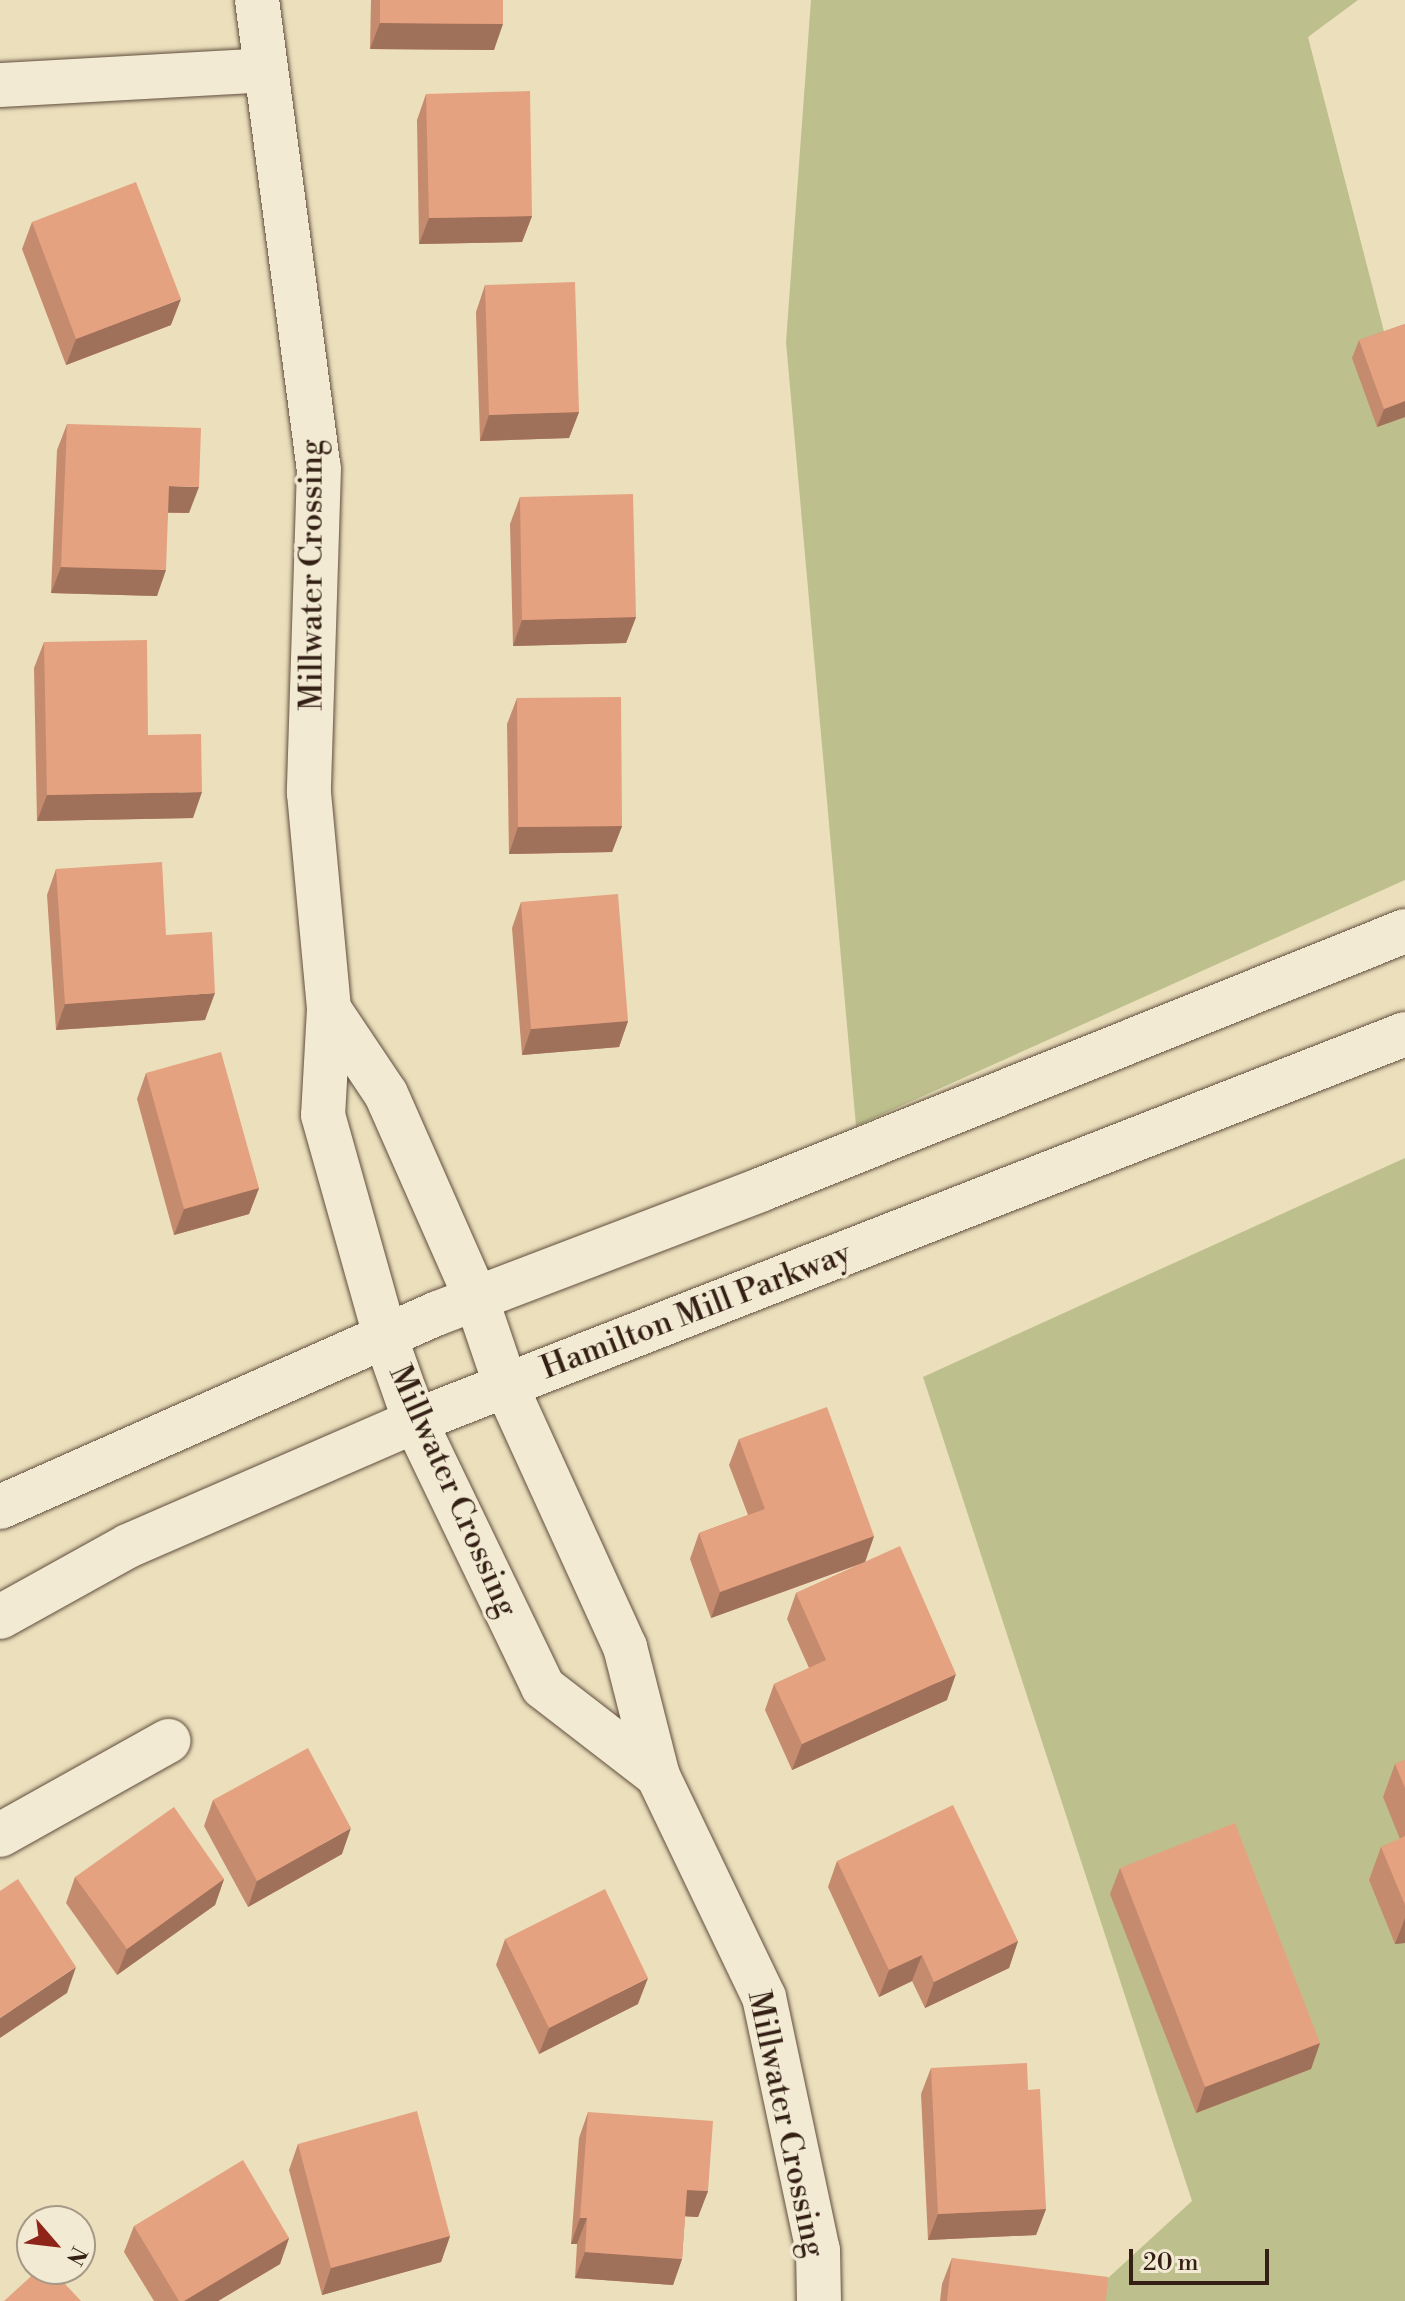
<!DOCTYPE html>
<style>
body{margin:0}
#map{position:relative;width:1405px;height:2301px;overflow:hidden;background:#ebdfbc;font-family:"Libre Bodoni",serif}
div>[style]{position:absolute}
.green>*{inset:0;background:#bdc08d}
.roads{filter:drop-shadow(0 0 2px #614f3e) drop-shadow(0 0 2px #614f3e)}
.minor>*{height:44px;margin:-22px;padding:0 22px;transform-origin:22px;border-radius:22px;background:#f2ead3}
.wall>*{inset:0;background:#c58b6e}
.shaded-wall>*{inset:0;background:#a0715a}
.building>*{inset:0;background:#e5a280}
span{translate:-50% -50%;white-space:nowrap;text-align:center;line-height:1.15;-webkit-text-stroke:7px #f2ead3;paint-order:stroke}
.street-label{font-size:32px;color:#331f14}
.north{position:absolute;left:16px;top:2205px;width:80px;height:80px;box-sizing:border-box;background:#f2ead3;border:2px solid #a69987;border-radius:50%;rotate:118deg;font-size:22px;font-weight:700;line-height:32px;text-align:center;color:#331f14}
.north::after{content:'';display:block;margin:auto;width:28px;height:36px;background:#8f2418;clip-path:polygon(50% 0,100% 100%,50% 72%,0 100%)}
.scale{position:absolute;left:1129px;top:2249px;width:140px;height:36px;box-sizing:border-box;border:4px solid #331f14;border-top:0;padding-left:10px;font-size:24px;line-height:28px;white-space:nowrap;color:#331f14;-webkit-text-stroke:6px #f2ead3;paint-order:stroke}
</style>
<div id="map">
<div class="green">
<i style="clip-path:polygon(811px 0,1358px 0,1308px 37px,1405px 413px,1405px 880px,856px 1126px,786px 342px)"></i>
<i style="clip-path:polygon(1405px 1158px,1405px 2301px,1083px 2301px,1192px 2201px,923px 1377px)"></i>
</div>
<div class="roads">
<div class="minor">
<i style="left:257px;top:0;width:472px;rotate:82.5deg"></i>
<i style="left:319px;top:468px;width:325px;rotate:91.8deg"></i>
<i style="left:309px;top:793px;width:217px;rotate:84.7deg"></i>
<i style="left:329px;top:1009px;width:106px;rotate:93.2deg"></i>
<i style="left:323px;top:1115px;width:230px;rotate:74.3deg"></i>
<i style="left:385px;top:1336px;width:90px;rotate:70.6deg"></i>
<i style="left:415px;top:1421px;width:295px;rotate:64.3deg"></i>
<i style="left:543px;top:1687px;width:145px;rotate:37.7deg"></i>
<i style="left:0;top:85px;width:266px;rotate:-3.2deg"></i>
<i style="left:329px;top:1009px;width:102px;rotate:56.2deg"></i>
<i style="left:386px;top:1094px;width:223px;rotate:66.2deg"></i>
<i style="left:476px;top:1298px;width:93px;rotate:71.2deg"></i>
<i style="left:506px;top:1386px;width:287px;rotate:65.5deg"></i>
<i style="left:625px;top:1647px;width:133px;rotate:75.7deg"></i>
<i style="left:658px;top:1776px;width:245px;rotate:64.4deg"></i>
<i style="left:764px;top:1997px;width:259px;rotate:78deg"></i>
<i style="left:818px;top:2250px;width:51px;rotate:88.9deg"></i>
<i style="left:0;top:1507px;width:479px;rotate:-23.9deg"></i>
<i style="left:438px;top:1313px;width:345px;rotate:-20.9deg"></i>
<i style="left:760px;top:1190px;width:695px;rotate:-21.88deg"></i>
<i style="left:0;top:1617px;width:146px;rotate:-29deg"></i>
<i style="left:128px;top:1546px;width:313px;rotate:-23.5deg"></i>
<i style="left:415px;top:1421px;width:1063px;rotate:-21.35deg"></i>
<i style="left:0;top:1835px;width:193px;rotate:-29.2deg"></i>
</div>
</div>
<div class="wall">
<i style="clip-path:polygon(371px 0,503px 0,494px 50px,370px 49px)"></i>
<i style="clip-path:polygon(426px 94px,532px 216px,522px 242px,419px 244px,417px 120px)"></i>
<i style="clip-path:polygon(32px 222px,171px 325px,66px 365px,22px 249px)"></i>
<i style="clip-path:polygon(485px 285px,579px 412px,569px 438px,480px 441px,476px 312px)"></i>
<i style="clip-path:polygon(1405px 324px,1405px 417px,1377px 427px,1352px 358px,1359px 340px)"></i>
<i style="clip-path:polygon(67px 424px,189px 513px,168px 513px,157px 596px,51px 593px,57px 450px)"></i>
<i style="clip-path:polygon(520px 497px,636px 617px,626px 643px,513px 646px,510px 524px)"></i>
<i style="clip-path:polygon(44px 642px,148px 735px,193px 818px,37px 821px,34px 668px)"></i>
<i style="clip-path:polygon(517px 698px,622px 826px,612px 852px,509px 854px,507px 724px)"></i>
<i style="clip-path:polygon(56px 869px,166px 935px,205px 1020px,56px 1030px,47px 895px)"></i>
<i style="clip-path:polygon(521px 902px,628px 1021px,619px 1047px,522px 1055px,512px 928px)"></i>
<i style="clip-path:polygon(146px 1073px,259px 1188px,249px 1214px,174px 1235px,137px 1099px)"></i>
<i style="clip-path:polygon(739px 1439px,874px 1536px,865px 1562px,947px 1700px,792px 1770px,765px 1710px,774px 1684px,809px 1668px,787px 1619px,796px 1593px,863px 1563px,711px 1618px,690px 1559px,699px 1533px,748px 1515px,729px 1465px)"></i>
<i style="clip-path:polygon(1405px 1760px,1405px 1943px,1395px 1944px,1369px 1880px,1381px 1847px,1400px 1839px,1383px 1797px,1395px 1764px)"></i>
<i style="clip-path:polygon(213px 1800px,342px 1854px,248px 1907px,204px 1826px)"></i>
<i style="clip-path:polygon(837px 1861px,1018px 1941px,1009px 1968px,925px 2008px,912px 1981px,879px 1997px,828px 1887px)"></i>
<i style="clip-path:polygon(1120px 1868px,1320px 2043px,1311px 2069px,1196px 2113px,1110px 1894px)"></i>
<i style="clip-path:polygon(75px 1877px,224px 1879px,215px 1905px,117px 1975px,66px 1903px)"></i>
<i style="clip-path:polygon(505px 1939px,638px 2004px,539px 2054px,496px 1965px)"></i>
<i style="clip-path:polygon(931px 2068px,1028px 2090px,1046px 2209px,1036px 2235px,928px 2240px,921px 2094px)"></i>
<i style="clip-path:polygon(588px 2112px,708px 2191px,698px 2217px,685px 2216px,682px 2259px,673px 2285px,575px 2278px,577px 2244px,571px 2244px,579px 2138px)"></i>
<i style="clip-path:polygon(298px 2144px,450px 2236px,441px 2262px,322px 2295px,289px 2170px)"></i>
<i style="clip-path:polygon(134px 2226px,289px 2238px,280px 2264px,218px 2301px,154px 2301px,124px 2252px)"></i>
<i style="clip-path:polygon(952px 2258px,1106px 2301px,940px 2301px,942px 2284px)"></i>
</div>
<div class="shaded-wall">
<i style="clip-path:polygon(380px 23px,503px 24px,494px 50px,370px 49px)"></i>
<i style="clip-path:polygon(532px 216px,522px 242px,419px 244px,429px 218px)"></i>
<i style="clip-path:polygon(181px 299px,171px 325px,66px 365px,76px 339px)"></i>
<i style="clip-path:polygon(1405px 401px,1405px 417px,1377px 427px,1384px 409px)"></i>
<i style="clip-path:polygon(579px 412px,569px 438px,480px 441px,489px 415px)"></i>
<i style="clip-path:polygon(169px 486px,199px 487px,189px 513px,160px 512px)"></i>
<i style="clip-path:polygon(61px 567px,166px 570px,157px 596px,51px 593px)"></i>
<i style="clip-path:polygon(636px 617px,626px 643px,513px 646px,522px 620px)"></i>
<i style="clip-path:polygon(202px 792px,193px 818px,37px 821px,47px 795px)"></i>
<i style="clip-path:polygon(622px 826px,612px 852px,509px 854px,518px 827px)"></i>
<i style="clip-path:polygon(215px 993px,205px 1020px,56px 1030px,65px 1004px)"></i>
<i style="clip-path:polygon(628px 1021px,619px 1047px,522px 1055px,531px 1029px)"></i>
<i style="clip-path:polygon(259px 1188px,249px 1214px,174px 1235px,184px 1209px)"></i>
<i style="clip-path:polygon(874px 1536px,865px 1562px,711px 1618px,720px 1592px)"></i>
<i style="clip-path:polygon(956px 1674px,947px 1700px,792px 1770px,802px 1744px)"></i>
<i style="clip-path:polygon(351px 1828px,342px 1854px,248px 1907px,257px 1881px)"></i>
<i style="clip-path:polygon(224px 1879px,215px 1905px,117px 1975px,127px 1949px)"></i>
<i style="clip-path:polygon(1405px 1918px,1405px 1943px,1395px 1944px)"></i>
<i style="clip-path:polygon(1018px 1941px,1009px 1968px,925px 2008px,934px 1982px)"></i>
<i style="clip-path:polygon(922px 1955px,912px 1981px,879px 1997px,889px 1970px)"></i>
<i style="clip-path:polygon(76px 1967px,67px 1993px,0 2038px,0 2018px)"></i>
<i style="clip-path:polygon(648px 1978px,638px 2004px,539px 2054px,549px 2028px)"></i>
<i style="clip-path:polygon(1320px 2043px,1311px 2069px,1196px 2113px,1205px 2087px)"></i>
<i style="clip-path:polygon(687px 2190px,708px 2191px,698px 2217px,678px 2216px)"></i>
<i style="clip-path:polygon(1046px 2209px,1036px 2235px,928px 2240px,938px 2214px)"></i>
<i style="clip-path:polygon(580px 2218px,587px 2218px,577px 2244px,571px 2244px)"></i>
<i style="clip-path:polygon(450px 2236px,441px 2262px,322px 2295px,331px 2268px)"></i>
<i style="clip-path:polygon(289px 2238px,280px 2264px,218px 2301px,184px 2301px)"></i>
<i style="clip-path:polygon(585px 2252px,682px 2259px,673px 2285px,575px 2278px)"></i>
</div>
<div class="building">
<i style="clip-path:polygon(380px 0,503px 0,503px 24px,380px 23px)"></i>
<i style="clip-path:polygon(530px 91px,532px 216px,429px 218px,426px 94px)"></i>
<i style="clip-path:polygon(136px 182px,181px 299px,76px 339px,32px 222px)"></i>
<i style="clip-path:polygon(575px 282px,579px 412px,489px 415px,485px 285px)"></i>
<i style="clip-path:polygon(1405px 324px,1405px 401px,1384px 409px,1359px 340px)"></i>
<i style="clip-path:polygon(67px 424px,201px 428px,199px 487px,169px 486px,166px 570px,61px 567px)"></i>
<i style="clip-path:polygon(633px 494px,636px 617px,522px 620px,520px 497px)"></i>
<i style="clip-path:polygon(147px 640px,148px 735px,201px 734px,202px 792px,47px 795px,44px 642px)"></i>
<i style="clip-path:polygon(621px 697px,622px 826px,518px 827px,517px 698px)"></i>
<i style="clip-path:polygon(162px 862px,166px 935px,212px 932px,215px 993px,65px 1004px,56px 869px)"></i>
<i style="clip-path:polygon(618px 894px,628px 1021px,531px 1029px,521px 902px)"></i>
<i style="clip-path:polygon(221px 1052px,259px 1188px,184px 1209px,146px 1073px)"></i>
<i style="clip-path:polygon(827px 1407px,874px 1536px,720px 1592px,699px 1533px,765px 1509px,739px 1439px)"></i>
<i style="clip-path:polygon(900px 1546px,956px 1674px,802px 1744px,774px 1684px,826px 1660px,796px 1593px)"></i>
<i style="clip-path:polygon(308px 1748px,351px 1828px,257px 1881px,213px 1800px)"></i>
<i style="clip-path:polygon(1405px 1760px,1405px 1788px,1395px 1764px)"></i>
<i style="clip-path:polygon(953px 1805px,1018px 1941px,934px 1982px,922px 1955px,889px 1970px,837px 1861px)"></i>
<i style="clip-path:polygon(174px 1807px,224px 1879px,127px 1949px,75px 1877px)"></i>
<i style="clip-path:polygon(1235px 1823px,1320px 2043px,1205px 2087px,1120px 1868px)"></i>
<i style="clip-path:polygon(1405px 1836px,1405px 1905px,1381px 1847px)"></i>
<i style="clip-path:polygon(18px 1879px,76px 1967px,0 2018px,0 1891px)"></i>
<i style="clip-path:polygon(605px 1889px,648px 1978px,549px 2028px,505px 1939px)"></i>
<i style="clip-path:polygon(1027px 2063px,1028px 2090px,1040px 2089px,1046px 2209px,938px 2214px,931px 2068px)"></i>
<i style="clip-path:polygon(417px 2111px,450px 2236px,331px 2268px,298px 2144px)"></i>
<i style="clip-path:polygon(588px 2112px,713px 2121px,708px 2191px,687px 2190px,682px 2259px,585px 2252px,587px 2218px,580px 2218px)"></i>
<i style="clip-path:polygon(243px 2160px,289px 2238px,184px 2301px,179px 2301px,134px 2226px)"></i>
<i style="clip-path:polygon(952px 2258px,1108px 2277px,1106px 2301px,947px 2301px)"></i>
<i style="clip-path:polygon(39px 2269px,51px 2269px,81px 2301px,4px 2301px)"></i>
</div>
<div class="street-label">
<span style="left:312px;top:575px;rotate:-90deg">Millwater Crossing</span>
<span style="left:696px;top:1311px;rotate:-21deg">Hamilton Mill Parkway</span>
<span style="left:453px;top:1491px;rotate:66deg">Millwater Crossing</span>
<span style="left:786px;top:2124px;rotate:78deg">Millwater Crossing</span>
</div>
<div class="north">N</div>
<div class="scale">20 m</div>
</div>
